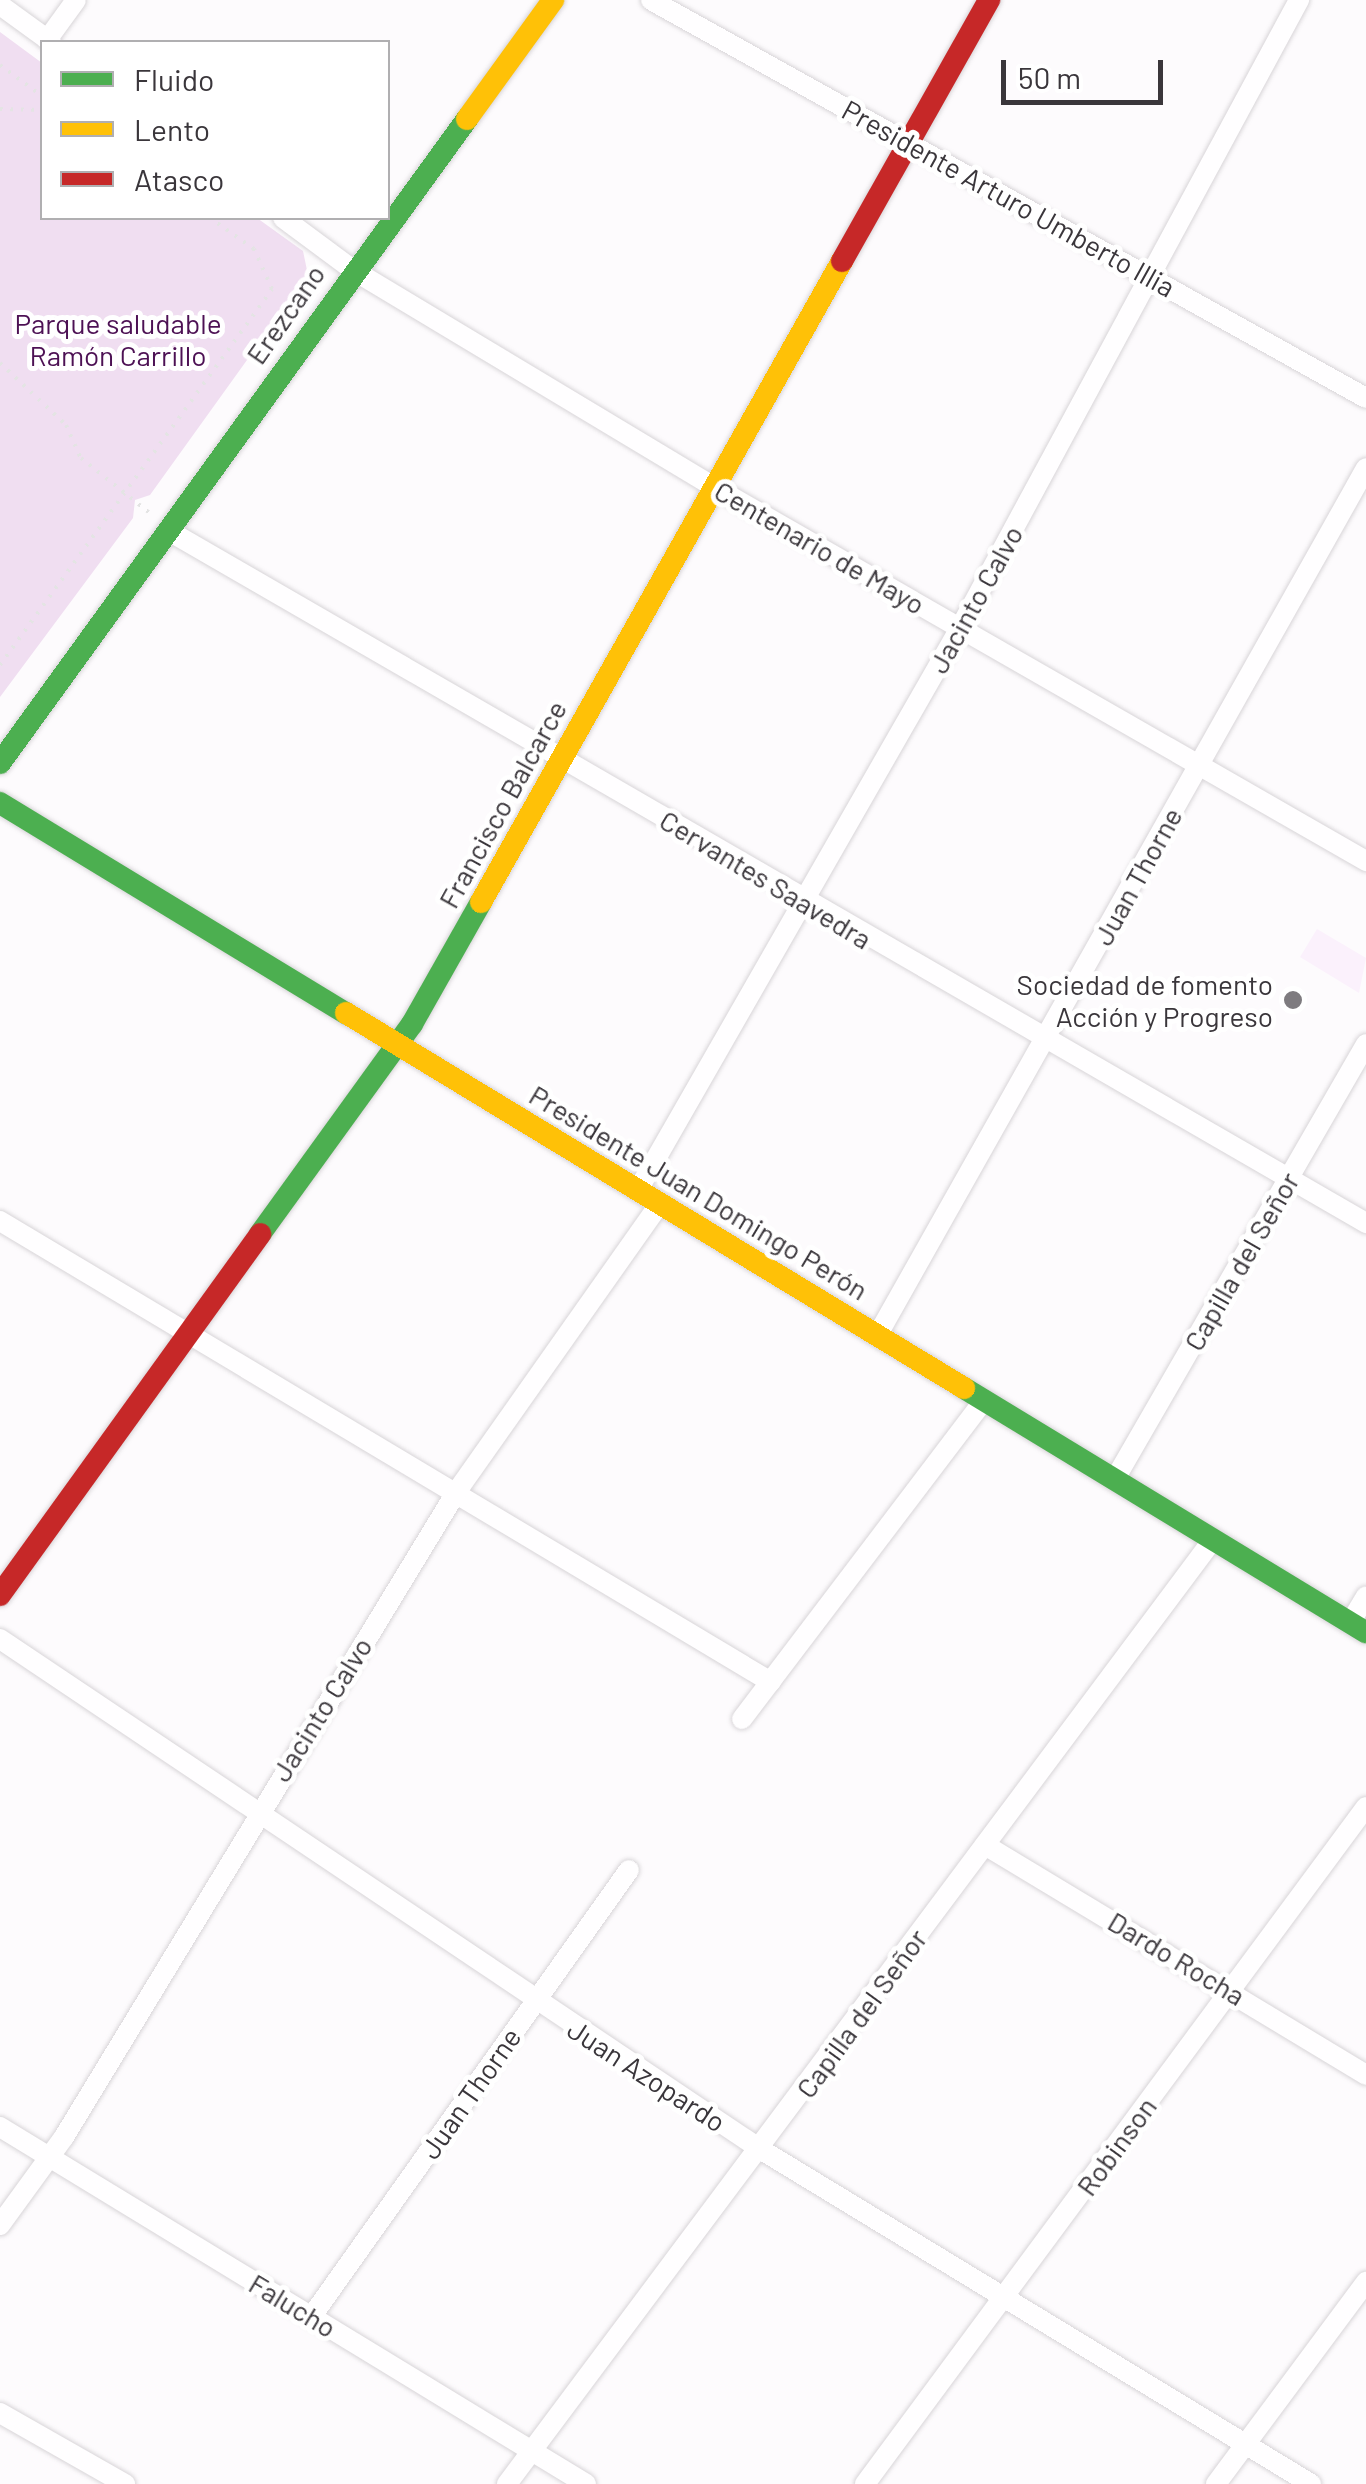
<!DOCTYPE html>
<meta charset="utf-8">
<style>
body{margin:0}
#map{position:relative;width:1366px;height:2484px;overflow:hidden;background:#fdfbfd;font-family:Barlow,sans-serif}
div>[style]{position:absolute}
.built>*{inset:0;background:#fbf1fc}
.green>*{inset:0;background:#f0def1}
.path>*{height:4px;margin-top:-2px;transform-origin:0;background:repeating-linear-gradient(90deg,#e4e4e4 0 2.5px,transparent 0 10.5px)}
.roads{filter:drop-shadow(0 0 2px #d8d5d8) drop-shadow(0 0 2px #d8d5d8)}
.street>*{height:20px;margin:-10px;padding:0 10px;transform-origin:10px;border-radius:10px;background:#fffeff}
.fast>*{height:22px;margin:-11px;padding:0 11px;transform-origin:11px;border-radius:11px;background:#4caf50}
.slow>*{height:22px;margin:-11px;padding:0 11px;transform-origin:11px;border-radius:11px;background:#ffc107}
.jam>*{height:22px;margin:-11px;padding:0 11px;transform-origin:11px;border-radius:11px;background:#c62828}
.dots>*{width:28px;height:28px;translate:-50% -50%;box-sizing:border-box;border:5px solid #fff;border-radius:50%}
span{translate:-50% -50%;white-space:nowrap;text-align:center;line-height:1.15;-webkit-text-stroke:10px #fff;paint-order:stroke}
.street-label{font-size:28px;color:#3a363b}
.park-label{font-size:28px;color:#4d1154}
.poi-label{font-size:28px;color:#3a363b}
.right{translate:-100% -50%;text-align:right}
.legend{position:absolute;left:40px;top:40px;width:350px;height:180px;box-sizing:border-box;background:#fff;border:2px solid #b0afb1;margin:0;padding:12px 18px;list-style:none;font-size:30px;color:#3a363b}
.legend li{display:flex;align-items:center;gap:20px;height:50px}
.legend b{width:50px;border:2px solid #b0afb1}
.scale{position:absolute;left:1001px;top:60px;width:162px;height:45px;box-sizing:border-box;border:5px solid #3a363b;border-top:0;padding-left:12px;font-size:30px;line-height:35px;white-space:nowrap;color:#3a363b;-webkit-text-stroke:8px #fff;paint-order:stroke}
</style>
<div id="map">
<div class="built">
<i style="clip-path:polygon(1317px 929px,1366px 958px,1359px 993px,1300px 957px)"></i>
</div>
<div class="green">
<i style="clip-path:polygon(0 32px,42px 63px,42px 218px,257px 218px,303px 251px,308px 275px,150px 495px,135px 500px,133px 518px,0 697px)"></i>
</div>
<div class="path">
<i style="left:0;top:65px;width:52px;rotate:36.4deg"></i>
<i style="left:0;top:109px;width:42px;rotate:1.4deg"></i>
<i style="left:0;top:363px;width:91px;rotate:43.2deg"></i>
<i style="left:66px;top:425px;width:36px;rotate:66deg"></i>
<i style="left:81px;top:458px;width:90px;rotate:38.7deg"></i>
<i style="left:0;top:665px;width:464px;rotate:-54.1deg"></i>
<i style="left:272px;top:289px;width:44px;rotate:-114.2deg"></i>
<i style="left:254px;top:249px;width:54px;rotate:-144.8deg"></i>
</div>
<div class="roads">
<div class="street">
<i style="left:651px;top:0;width:818px;rotate:29.1deg"></i>
<i style="left:0;top:5px;width:63px;rotate:36deg"></i>
<i style="left:47px;top:40px;width:49px;rotate:-54.1deg"></i>
<i style="left:283px;top:218px;width:87px;rotate:36.6deg"></i>
<i style="left:353px;top:270px;width:421px;rotate:31deg"></i>
<i style="left:714px;top:487px;width:752px;rotate:29.84deg"></i>
<i style="left:169px;top:531px;width:1383px;rotate:30.03deg"></i>
<i style="left:638px;top:1190px;width:648px;rotate:-60.19deg"></i>
<i style="left:960px;top:628px;width:714px;rotate:-61.64deg"></i>
<i style="left:0;top:1221px;width:898px;rotate:30.88deg"></i>
<i style="left:877px;top:1336px;width:996px;rotate:-60.6deg"></i>
<i style="left:1115px;top:1479px;width:502px;rotate:-60.01deg"></i>
<i style="left:1350px;top:1623px;width:31px;rotate:-59deg"></i>
<i style="left:0;top:1639px;width:915px;rotate:33.86deg"></i>
<i style="left:760px;top:2149px;width:645px;rotate:31.3deg"></i>
<i style="left:742px;top:1719px;width:400px;rotate:-52.8deg"></i>
<i style="left:985px;top:1845px;width:445px;rotate:31.1deg"></i>
<i style="left:0;top:2127px;width:686px;rotate:31.35deg"></i>
<i style="left:0;top:2225px;width:109px;rotate:-54deg"></i>
<i style="left:64px;top:2137px;width:756px;rotate:-58.69deg"></i>
<i style="left:457px;top:1491px;width:352px;rotate:-54.8deg"></i>
<i style="left:312px;top:2316px;width:547px;rotate:-54.6deg"></i>
<i style="left:0;top:2413px;width:144px;rotate:29.6deg"></i>
<i style="left:507px;top:2484px;width:1177px;rotate:-53.22deg"></i>
<i style="left:865px;top:2484px;width:842px;rotate:-53.5deg"></i>
<i style="left:1216px;top:2484px;width:252px;rotate:-53.4deg"></i>
</div>
<div class="fast">
<i style="left:0;top:763px;width:796px;rotate:-54.05deg"></i>
<i style="left:0;top:803px;width:405px;rotate:31.3deg"></i>
<i style="left:260px;top:1234px;width:259px;rotate:-54.1deg"></i>
<i style="left:412px;top:1024px;width:140px;rotate:-60.5deg"></i>
<i style="left:964px;top:1388px;width:470px;rotate:31.3deg"></i>
</div>
<div class="slow">
<i style="left:467px;top:119px;width:147px;rotate:-54.1deg"></i>
<i style="left:481px;top:902px;width:736px;rotate:-60.61deg"></i>
<i style="left:346px;top:1013px;width:723px;rotate:31.25deg"></i>
</div>
<div class="jam">
<i style="left:842px;top:261px;width:300px;rotate:-60.6deg"></i>
<i style="left:0;top:1595px;width:445px;rotate:-54.2deg"></i>
</div>
</div>
<div class="dots">
<i style="left:1293px;top:1000px;background:#7e7b7f"></i>
</div>
<div class="street-label">
<span style="left:1009px;top:198px;rotate:29deg">Presidente Arturo Umberto Illia</span>
<span style="left:285px;top:314px;rotate:-55deg">Erezcano</span>
<span style="left:820px;top:547px;rotate:30deg">Centenario de Mayo</span>
<span style="left:975px;top:599px;rotate:-61deg">Jacinto Calvo</span>
<span style="left:502px;top:804px;rotate:-61deg">Francisco Balcarce</span>
<span style="left:1137px;top:876px;rotate:-61deg">Juan Thorne</span>
<span style="left:766px;top:879px;rotate:31deg">Cervantes Saavedra</span>
<span style="left:699px;top:1192px;rotate:31deg">Presidente Juan Domingo Perón</span>
<span style="left:1241px;top:1261px;rotate:-60deg">Capilla del Señor</span>
<span style="left:321px;top:1709px;rotate:-58deg">Jacinto Calvo</span>
<span style="left:1177px;top:1958px;rotate:31deg">Dardo Rocha</span>
<span style="left:861px;top:2013px;rotate:-54deg">Capilla del Señor</span>
<span style="left:647px;top:2075px;rotate:33deg">Juan Azopardo</span>
<span style="left:470px;top:2093px;rotate:-55deg">Juan Thorne</span>
<span style="left:1116px;top:2146px;rotate:-54deg">Robinson</span>
<span style="left:293px;top:2305px;rotate:31deg">Falucho</span>
</div>
<div class="park-label">
<span style="left:118px;top:339px">Parque saludable<br>Ramón Carrillo</span>
</div>
<div class="poi-label">
<span class="right" style="left:1273px;top:1000px">Sociedad de fomento<br>Acción y Progreso</span>
</div>
<ul class="legend">
<li><b style="height:12px;background:#4caf50"></b>Fluido</li>
<li><b style="height:12px;background:#ffc107"></b>Lento</li>
<li><b style="height:12px;background:#c62828"></b>Atasco</li>
</ul>
<div class="scale">50 m</div>
</div>
